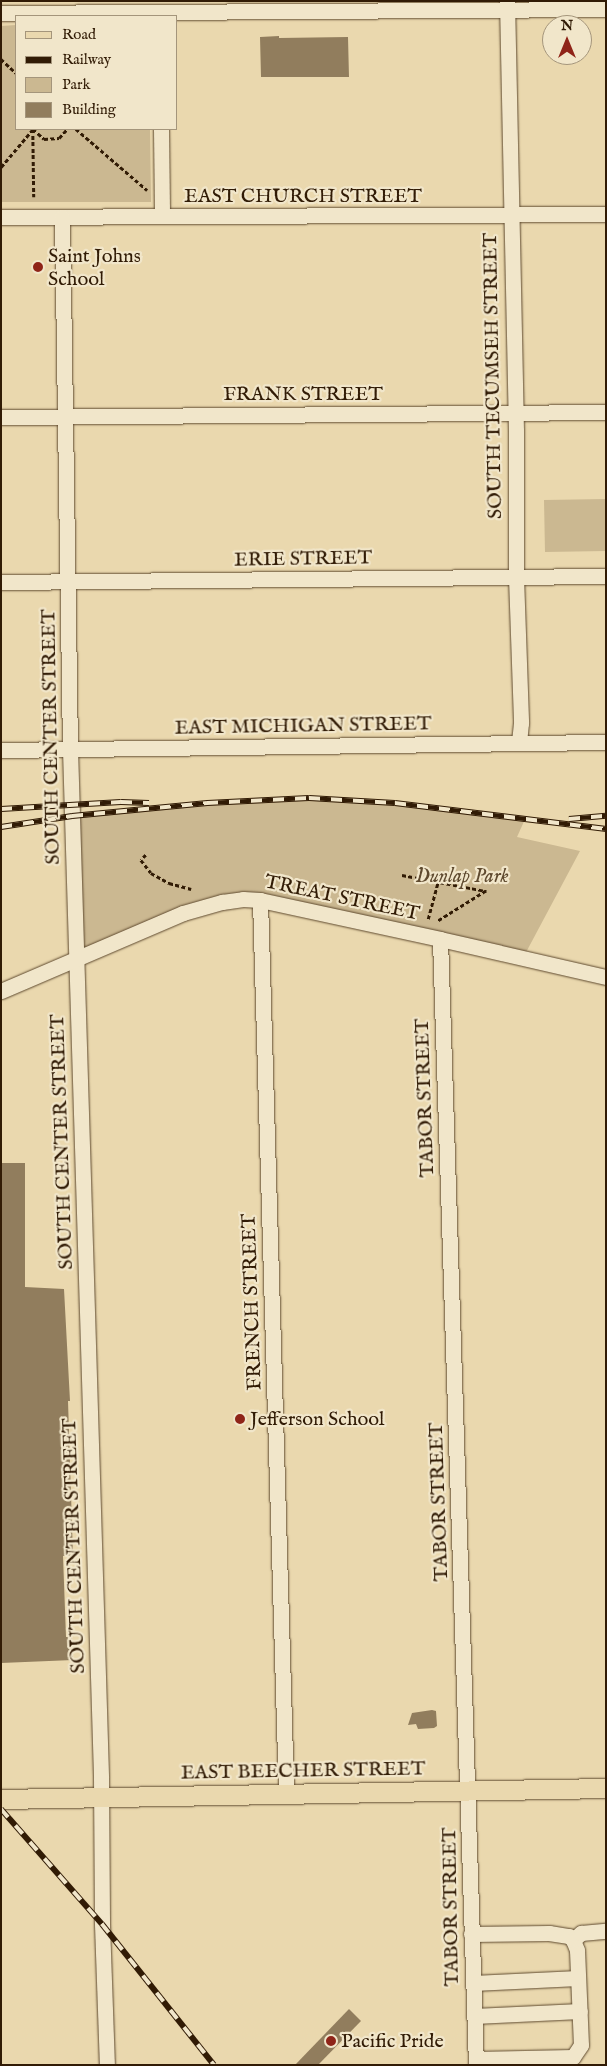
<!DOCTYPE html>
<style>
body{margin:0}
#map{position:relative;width:607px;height:2066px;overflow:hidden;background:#ead8ae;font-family:"IM FELL English",serif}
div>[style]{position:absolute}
.green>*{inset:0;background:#cbb891}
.building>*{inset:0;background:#917d5d}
.path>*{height:2.5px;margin-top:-1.25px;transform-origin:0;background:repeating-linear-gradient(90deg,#311b05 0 4px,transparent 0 6.5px)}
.roads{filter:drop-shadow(0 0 1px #5f4a2f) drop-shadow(0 0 1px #5f4a2f)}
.minor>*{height:15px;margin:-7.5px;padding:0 7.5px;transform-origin:7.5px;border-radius:7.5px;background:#f1e6ca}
.major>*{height:19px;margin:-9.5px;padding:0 9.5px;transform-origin:9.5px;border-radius:9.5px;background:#ead8ae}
.rail>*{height:5.5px;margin-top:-2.75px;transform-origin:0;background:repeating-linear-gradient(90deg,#f1e6ca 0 11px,#311b05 0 22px);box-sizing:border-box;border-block:1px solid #311b05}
.dots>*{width:14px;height:14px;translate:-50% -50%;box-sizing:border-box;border:2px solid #f1e6ca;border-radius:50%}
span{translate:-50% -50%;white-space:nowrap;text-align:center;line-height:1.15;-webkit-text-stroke:4.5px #f1e6ca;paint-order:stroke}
.street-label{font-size:20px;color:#311b05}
.poi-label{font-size:20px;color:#311b05}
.left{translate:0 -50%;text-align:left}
.park-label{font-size:20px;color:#5f4a2f;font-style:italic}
.frame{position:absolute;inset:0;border:2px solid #311b05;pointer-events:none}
.legend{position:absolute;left:15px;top:15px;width:162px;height:115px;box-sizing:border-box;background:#f1e6ca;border:1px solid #a4957b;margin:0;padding:6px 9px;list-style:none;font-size:15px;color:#311b05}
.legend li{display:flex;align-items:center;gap:10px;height:25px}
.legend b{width:25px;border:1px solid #a4957b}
.north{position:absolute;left:542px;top:15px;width:50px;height:50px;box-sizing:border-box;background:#f1e6ca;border:1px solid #a4957b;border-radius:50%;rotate:0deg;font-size:14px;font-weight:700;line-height:20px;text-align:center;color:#311b05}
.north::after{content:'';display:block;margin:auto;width:18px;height:22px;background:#8f2418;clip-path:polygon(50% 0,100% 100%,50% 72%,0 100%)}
</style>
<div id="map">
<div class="green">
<i style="clip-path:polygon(16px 25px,16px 129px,150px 129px,151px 202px,1px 202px,1px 26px)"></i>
<i style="clip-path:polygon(606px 499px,606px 551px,545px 552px,544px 500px)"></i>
<i style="clip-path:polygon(309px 798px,395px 803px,526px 817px,517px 837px,580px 851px,523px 958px,243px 899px,77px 960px,72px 816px,207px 803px)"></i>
</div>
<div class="building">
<i style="clip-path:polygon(279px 36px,279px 38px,348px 37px,349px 77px,261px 77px,260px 37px)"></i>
<i style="clip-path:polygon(1px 1163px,25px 1163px,25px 1287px,64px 1289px,70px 1401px,68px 1401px,73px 1556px,63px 1556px,66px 1637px,72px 1637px,73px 1660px,1px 1663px)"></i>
<i style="clip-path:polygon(432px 1710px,436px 1711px,437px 1726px,434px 1728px,418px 1729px,416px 1724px,408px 1725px,412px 1713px)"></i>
<i style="clip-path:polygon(349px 2009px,361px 2021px,318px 2065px,295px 2065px)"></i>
</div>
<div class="path">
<i style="left:1px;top:59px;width:21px;rotate:43deg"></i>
<i style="left:33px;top:129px;width:68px;rotate:89.2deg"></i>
<i style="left:76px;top:129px;width:94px;rotate:40.7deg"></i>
<i style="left:1px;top:167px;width:50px;rotate:-49.9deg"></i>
<i style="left:33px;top:129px;width:15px;rotate:42deg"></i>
<i style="left:44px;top:139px;width:15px;rotate:-4deg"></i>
<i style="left:59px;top:138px;width:12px;rotate:-48deg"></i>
<i style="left:146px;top:855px;width:7px;rotate:135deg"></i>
<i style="left:141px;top:860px;width:16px;rotate:52deg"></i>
<i style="left:151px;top:873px;width:21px;rotate:29deg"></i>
<i style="left:169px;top:883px;width:23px;rotate:15deg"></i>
<i style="left:402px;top:875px;width:86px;rotate:10.8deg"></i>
<i style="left:486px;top:891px;width:57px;rotate:148deg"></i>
<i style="left:428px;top:919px;width:38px;rotate:-75deg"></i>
</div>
<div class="roads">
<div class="minor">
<i style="left:507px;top:1px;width:430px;rotate:88.8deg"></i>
<i style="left:516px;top:431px;width:146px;rotate:90deg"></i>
<i style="left:516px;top:577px;width:146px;rotate:88deg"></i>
<i style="left:521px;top:723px;width:19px;rotate:96deg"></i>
<i style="left:1px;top:13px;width:605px;rotate:-0.38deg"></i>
<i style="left:161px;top:129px;width:87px;rotate:89.3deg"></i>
<i style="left:1px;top:217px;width:605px;rotate:-0.28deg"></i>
<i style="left:62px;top:217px;width:532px;rotate:89.14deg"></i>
<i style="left:70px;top:749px;width:1029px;rotate:88.27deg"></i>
<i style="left:101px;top:1778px;width:146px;rotate:89.6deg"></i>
<i style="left:102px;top:1924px;width:141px;rotate:88deg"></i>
<i style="left:1px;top:417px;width:605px;rotate:-0.47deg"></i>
<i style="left:1px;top:582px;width:605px;rotate:-0.57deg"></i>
<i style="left:1px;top:750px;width:605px;rotate:-0.76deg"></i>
<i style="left:260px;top:900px;width:894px;rotate:88.33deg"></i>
<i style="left:440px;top:939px;width:1127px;rotate:88.17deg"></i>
<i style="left:1px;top:991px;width:198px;rotate:-23.2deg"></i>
<i style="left:183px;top:913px;width:41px;rotate:-15.8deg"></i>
<i style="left:222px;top:902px;width:21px;rotate:-8deg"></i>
<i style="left:243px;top:899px;width:17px;rotate:3deg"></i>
<i style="left:260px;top:900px;width:184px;rotate:12.2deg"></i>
<i style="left:440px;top:939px;width:170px;rotate:12.9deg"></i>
<i style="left:471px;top:1934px;width:78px;rotate:-0.7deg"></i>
<i style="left:549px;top:1933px;width:20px;rotate:9deg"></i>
<i style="left:569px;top:1936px;width:6px;rotate:45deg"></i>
<i style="left:573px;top:1940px;width:11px;rotate:68deg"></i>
<i style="left:577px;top:1950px;width:95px;rotate:87.6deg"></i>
<i style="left:581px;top:2045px;width:14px;rotate:124deg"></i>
<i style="left:573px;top:2057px;width:97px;rotate:178.8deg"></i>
<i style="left:573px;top:1940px;width:11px;rotate:-41deg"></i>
<i style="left:581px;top:1933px;width:25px;rotate:-5deg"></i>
<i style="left:473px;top:1983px;width:105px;rotate:-2.7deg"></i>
<i style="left:474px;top:2016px;width:106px;rotate:-2.7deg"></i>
</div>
<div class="major">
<i style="left:1px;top:1799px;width:605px;rotate:-1.04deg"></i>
</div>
</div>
<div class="rail">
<i style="left:1px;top:809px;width:120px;rotate:-3.3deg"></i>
<i style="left:121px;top:802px;width:28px;rotate:2deg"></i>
<i style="left:569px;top:819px;width:37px;rotate:-5deg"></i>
<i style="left:1px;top:827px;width:72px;rotate:-8.8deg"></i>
<i style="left:72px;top:816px;width:136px;rotate:-5.5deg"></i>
<i style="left:207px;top:803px;width:102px;rotate:-2.8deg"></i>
<i style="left:309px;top:798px;width:86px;rotate:3.3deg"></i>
<i style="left:395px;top:803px;width:213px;rotate:7deg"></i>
<i style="left:1px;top:1809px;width:153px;rotate:48.7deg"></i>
<i style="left:102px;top:1924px;width:180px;rotate:51.5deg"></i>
</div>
<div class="dots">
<i style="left:38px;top:267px;background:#8f2418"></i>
<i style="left:240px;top:1419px;background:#8f2418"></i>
<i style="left:331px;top:2041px;background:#8f2418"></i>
</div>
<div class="street-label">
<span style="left:303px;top:196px">EAST CHURCH STREET</span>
<span style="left:493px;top:376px;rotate:-91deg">SOUTH TECUMSEH STREET</span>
<span style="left:303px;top:394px">FRANK STREET</span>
<span style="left:303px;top:559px;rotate:-1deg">ERIE STREET</span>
<span style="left:303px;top:726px;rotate:-1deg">EAST MICHIGAN STREET</span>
<span style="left:51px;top:737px;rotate:-91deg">SOUTH CENTER STREET</span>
<span style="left:342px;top:898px;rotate:12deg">TREAT STREET</span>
<span style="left:425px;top:1098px;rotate:-92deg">TABOR STREET</span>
<span style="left:62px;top:1142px;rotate:-92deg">SOUTH CENTER STREET</span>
<span style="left:252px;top:1302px;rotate:-92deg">FRENCH STREET</span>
<span style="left:439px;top:1502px;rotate:-92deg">TABOR STREET</span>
<span style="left:74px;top:1546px;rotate:-92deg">SOUTH CENTER STREET</span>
<span style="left:303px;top:1771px;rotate:-1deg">EAST BEECHER STREET</span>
<span style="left:451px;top:1907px;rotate:-91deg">TABOR STREET</span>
</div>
<div class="poi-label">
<span class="left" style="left:48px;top:268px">Saint Johns<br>School</span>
<span class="left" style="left:250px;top:1419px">Jefferson School</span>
<span class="left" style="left:341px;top:2041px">Pacific Pride</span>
</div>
<div class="park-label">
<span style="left:462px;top:876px">Dunlap Park</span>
</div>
<div class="frame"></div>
<ul class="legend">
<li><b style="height:6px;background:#ead8ae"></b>Road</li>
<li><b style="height:6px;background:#311b05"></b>Railway</li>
<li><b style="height:14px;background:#cbb891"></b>Park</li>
<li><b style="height:14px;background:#917d5d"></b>Building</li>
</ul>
<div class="north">N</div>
</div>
